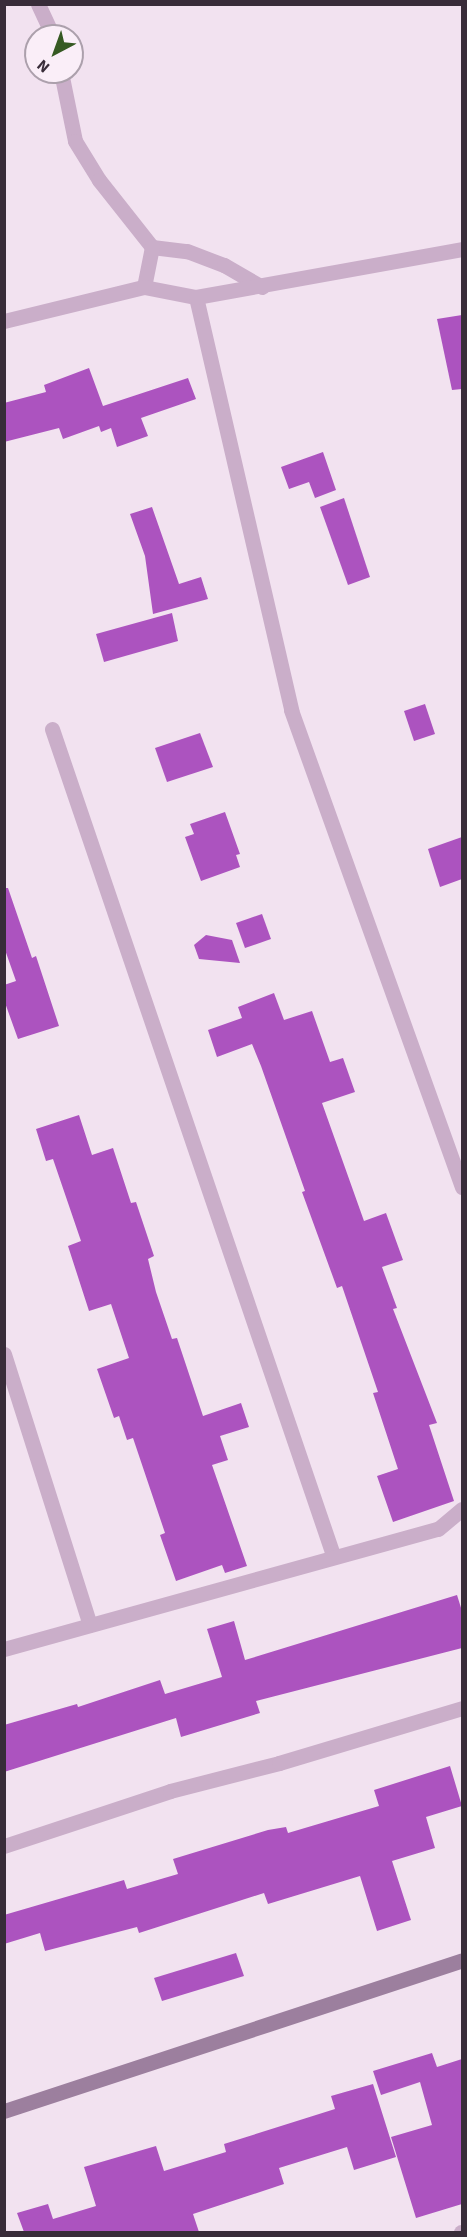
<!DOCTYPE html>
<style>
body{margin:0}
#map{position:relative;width:467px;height:2237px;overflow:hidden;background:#f2e2f0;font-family:"Source Sans 3",sans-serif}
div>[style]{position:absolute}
.building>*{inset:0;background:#ac53bf}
.street>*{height:15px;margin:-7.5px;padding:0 7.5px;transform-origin:7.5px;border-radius:7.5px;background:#caaec9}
.secondary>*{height:15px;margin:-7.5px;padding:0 7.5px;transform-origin:7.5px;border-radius:7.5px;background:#9c7f9e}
span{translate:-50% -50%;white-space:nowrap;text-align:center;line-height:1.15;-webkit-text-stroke:6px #faeef8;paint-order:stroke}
.frame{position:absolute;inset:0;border:6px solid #382c39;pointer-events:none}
.north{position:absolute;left:24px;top:24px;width:60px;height:60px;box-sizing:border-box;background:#faeef8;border:2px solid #aca0ac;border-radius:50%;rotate:221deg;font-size:16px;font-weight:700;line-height:24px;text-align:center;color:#382c39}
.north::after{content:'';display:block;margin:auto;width:21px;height:27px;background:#365923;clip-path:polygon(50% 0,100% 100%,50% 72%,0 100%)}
</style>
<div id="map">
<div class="building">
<i style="clip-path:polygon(462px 315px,462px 389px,452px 390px,437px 319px)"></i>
<i style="clip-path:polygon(89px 368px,103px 406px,188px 378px,196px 399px,141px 418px,148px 436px,117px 447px,111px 428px,101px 432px,99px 426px,63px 439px,59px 428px,4px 442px,4px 403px,46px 392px,44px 385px)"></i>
<i style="clip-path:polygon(323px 452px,336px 490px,315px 498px,309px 482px,289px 489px,281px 467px)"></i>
<i style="clip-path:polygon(344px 498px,370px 577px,348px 585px,320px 507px)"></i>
<i style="clip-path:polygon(152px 507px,179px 584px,201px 577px,208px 599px,153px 614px,145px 556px,130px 514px)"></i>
<i style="clip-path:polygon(172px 613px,178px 641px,104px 662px,96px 634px)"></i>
<i style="clip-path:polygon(425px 704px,435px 734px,414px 741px,404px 711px)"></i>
<i style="clip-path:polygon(200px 733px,213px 767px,167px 782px,155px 748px)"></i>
<i style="clip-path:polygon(225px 812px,240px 854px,236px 855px,240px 867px,201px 881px,185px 837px,194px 834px,190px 824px)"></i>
<i style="clip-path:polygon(462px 837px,462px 879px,440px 887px,428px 849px)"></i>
<i style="clip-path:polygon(4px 888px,8px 888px,32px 958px,36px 956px,59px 1026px,18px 1039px,4px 1000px,4px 985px,16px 981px,4px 947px)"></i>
<i style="clip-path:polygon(262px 914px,271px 939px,245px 948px,236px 923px)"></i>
<i style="clip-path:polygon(206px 935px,232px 940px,240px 963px,199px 959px,194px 945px)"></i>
<i style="clip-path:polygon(274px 993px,284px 1020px,312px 1011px,330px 1062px,343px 1058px,355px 1092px,322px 1103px,364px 1221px,386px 1213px,403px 1260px,382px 1267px,397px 1308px,393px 1309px,437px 1423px,429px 1425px,454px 1501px,393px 1522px,377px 1476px,398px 1469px,373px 1393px,378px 1392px,342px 1286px,337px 1288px,302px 1192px,305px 1191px,261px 1066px,252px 1044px,217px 1057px,208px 1030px,242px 1018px,238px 1007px)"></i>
<i style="clip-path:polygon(79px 1115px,92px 1155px,113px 1148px,131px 1203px,136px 1202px,154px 1256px,148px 1259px,156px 1292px,172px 1339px,177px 1338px,203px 1416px,241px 1403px,249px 1427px,220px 1436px,228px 1460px,212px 1465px,247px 1566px,225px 1573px,222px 1565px,176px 1581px,160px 1535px,165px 1533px,133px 1438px,127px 1440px,119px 1416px,114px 1418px,97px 1369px,129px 1358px,111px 1304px,89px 1311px,68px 1246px,81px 1241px,53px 1159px,46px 1161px,36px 1129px)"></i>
<i style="clip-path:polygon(457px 1595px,462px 1611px,462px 1648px,256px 1701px,260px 1713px,181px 1737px,176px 1718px,4px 1772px,4px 1725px,77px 1704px,78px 1707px,160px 1680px,165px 1694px,222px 1677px,207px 1629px,234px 1621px,245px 1660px)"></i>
<i style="clip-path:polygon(450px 1766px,462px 1806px,426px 1817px,435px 1848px,392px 1861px,411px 1920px,377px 1931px,360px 1876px,268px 1904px,264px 1893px,139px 1933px,137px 1927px,45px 1951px,40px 1933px,4px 1944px,4px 1915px,124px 1880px,127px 1889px,178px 1874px,173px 1859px,268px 1830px,286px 1827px,288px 1833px,379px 1806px,374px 1790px)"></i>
<i style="clip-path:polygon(236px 1953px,244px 1976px,162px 2001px,154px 1978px)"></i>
<i style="clip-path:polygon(432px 2053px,437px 2067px,462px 2059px,462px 2204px,416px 2218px,391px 2137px,432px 2125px,420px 2082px,381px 2095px,373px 2071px)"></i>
<i style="clip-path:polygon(373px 2084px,396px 2157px,354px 2170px,347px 2147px,279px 2168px,284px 2184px,193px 2214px,199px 2232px,24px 2232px,17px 2213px,48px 2204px,53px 2219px,96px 2206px,84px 2167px,156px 2146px,164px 2171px,226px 2152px,224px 2144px,335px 2109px,331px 2096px)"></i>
</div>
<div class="street">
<i style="left:38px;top:4px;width:35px;rotate:65deg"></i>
<i style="left:61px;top:72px;width:70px;rotate:78.5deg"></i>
<i style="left:75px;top:141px;width:46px;rotate:58.4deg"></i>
<i style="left:99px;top:180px;width:85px;rotate:51.7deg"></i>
<i style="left:152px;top:247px;width:35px;rotate:7deg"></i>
<i style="left:187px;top:251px;width:40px;rotate:21deg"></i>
<i style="left:224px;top:265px;width:44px;rotate:30.1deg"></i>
<i style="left:144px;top:287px;width:41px;rotate:-78.7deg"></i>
<i style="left:196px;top:297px;width:424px;rotate:77deg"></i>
<i style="left:291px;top:710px;width:507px;rotate:70.28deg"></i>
<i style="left:4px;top:321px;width:144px;rotate:-13.7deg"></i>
<i style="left:144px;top:287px;width:53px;rotate:10.9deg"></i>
<i style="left:196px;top:297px;width:270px;rotate:-10.2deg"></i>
<i style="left:52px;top:729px;width:872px;rotate:71.21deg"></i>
<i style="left:4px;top:1354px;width:284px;rotate:72.4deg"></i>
<i style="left:4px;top:1649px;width:450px;rotate:-15.5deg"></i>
<i style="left:438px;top:1529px;width:31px;rotate:-40deg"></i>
<i style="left:4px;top:1846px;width:175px;rotate:-18.3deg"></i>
<i style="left:170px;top:1791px;width:113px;rotate:-14.4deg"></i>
<i style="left:279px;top:1763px;width:191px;rotate:-16.7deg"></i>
<i style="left:461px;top:2232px;width:1px"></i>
</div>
<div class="secondary">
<i style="left:4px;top:2111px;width:482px;rotate:-18.2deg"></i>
</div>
<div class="frame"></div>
<div class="north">N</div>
</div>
